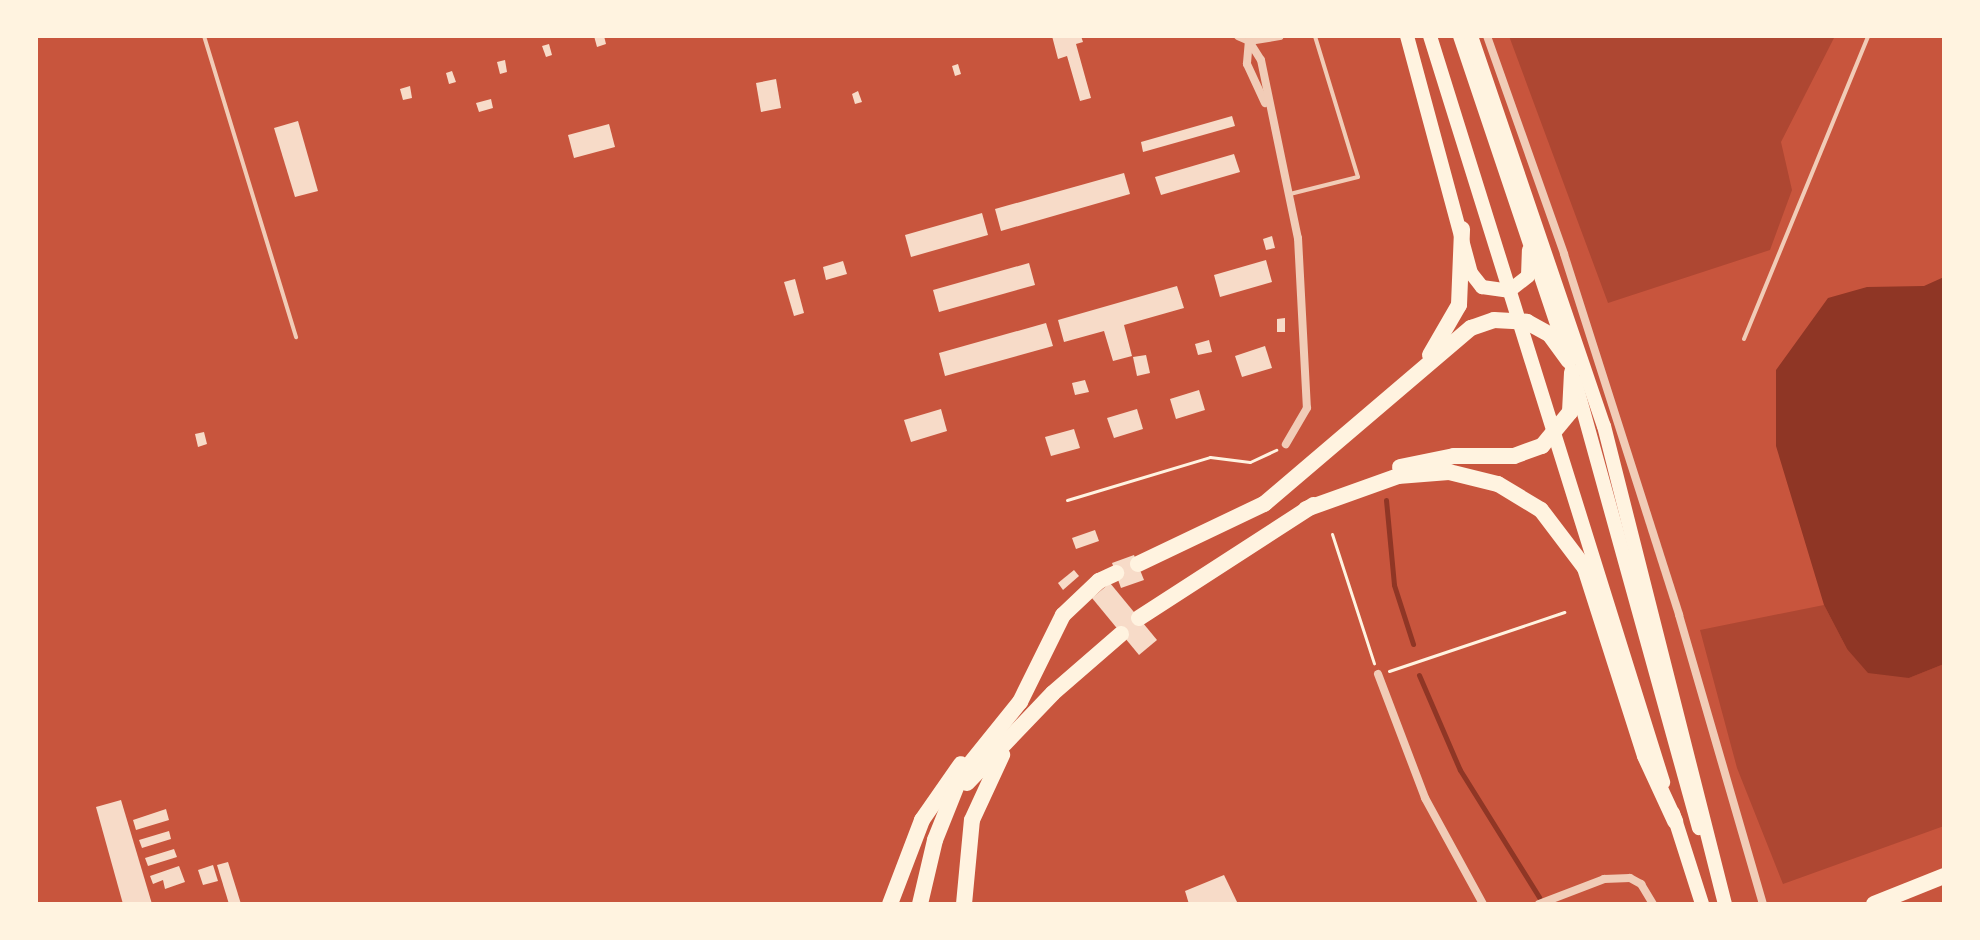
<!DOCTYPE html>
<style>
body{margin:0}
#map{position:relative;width:1980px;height:940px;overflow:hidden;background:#c8553d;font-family:"Roboto Condensed",sans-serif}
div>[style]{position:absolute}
.green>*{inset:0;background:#ae4732}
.water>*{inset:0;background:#8f3625}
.stream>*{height:5px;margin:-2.5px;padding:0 2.5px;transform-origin:2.5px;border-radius:2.5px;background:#8f3625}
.building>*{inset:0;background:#f7dbc8}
.path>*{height:3px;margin:-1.5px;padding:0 1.5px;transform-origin:1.5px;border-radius:1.5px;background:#fff3e0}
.service>*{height:4px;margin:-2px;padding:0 2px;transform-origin:2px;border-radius:2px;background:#f1ccb7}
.minor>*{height:8px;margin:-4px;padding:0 4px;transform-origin:4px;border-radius:4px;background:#f1ccb7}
.primary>*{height:14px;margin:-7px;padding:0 7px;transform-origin:7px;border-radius:7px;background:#fff3e0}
.motorway>*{height:16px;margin:-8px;padding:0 8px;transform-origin:8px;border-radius:8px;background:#fff3e0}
span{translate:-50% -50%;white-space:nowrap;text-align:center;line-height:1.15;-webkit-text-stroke:6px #fff3e0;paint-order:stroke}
.frame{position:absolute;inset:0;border:38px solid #fff3e0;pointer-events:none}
</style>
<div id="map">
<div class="green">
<i style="clip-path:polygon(1509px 36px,1835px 36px,1781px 142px,1792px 190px,1770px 250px,1608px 303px)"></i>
<i style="clip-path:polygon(1824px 605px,1847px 649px,1909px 678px,1944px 664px,1944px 826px,1783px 884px,1737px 768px,1700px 630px)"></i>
</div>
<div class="water">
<i style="clip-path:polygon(1944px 277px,1944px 664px,1909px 678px,1868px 673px,1847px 649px,1824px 605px,1776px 446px,1776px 370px,1828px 298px,1867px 287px,1924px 286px)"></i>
</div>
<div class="stream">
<i style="left:1386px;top:500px;width:85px;rotate:84.6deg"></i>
<i style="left:1394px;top:585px;width:62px;rotate:72.1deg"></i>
<i style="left:1419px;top:675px;width:103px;rotate:66.7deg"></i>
<i style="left:1460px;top:770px;width:150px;rotate:58.1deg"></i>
</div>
<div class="building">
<i style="clip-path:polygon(594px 36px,604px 36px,606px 44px,597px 47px)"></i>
<i style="clip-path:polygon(1052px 36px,1081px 36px,1083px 42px,1076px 44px,1091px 98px,1080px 101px,1067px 56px,1058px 59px)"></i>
<i style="clip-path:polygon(549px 44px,552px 55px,546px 57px,542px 46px)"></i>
<i style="clip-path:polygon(505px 60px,507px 72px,500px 74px,497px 62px)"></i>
<i style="clip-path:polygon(958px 64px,961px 74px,955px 76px,952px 66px)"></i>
<i style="clip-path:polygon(452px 71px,456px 82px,449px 84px,446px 73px)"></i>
<i style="clip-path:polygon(776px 79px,781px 108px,761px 112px,756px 83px)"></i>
<i style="clip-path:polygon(410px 86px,412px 98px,403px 100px,400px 89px)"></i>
<i style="clip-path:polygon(858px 91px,862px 102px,855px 104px,852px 94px)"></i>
<i style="clip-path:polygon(491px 99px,493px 108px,479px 112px,476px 103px)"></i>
<i style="clip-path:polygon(1232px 116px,1235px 126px,1143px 152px,1141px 142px)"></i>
<i style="clip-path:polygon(298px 121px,318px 191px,295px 197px,274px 128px)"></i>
<i style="clip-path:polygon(609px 124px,615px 147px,574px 158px,568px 135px)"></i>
<i style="clip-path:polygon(1234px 154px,1240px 172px,1161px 195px,1155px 177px)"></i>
<i style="clip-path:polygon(1124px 173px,1130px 194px,1001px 231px,995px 209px)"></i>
<i style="clip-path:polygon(982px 213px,988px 235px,911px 257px,905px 235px)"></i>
<i style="clip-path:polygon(1272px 236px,1275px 248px,1266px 250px,1263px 239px)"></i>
<i style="clip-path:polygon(1266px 260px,1272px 282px,1220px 297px,1214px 275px)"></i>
<i style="clip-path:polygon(843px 261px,847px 274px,826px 280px,823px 267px)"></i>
<i style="clip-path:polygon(1029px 263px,1035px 285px,939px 312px,933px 290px)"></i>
<i style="clip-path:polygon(795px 279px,804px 313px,794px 316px,784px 282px)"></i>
<i style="clip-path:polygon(1177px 286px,1184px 308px,1124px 325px,1132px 356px,1113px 361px,1104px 331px,1064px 342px,1058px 320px)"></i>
<i style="clip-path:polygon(1285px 318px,1285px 332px,1277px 332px,1277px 319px)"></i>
<i style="clip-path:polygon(1046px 323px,1053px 346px,945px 376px,939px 353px)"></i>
<i style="clip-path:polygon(1209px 340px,1212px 352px,1198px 355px,1195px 344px)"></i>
<i style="clip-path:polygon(1265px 346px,1272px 368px,1242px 377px,1235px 356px)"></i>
<i style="clip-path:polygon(1146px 355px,1150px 373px,1137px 376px,1133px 357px)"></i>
<i style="clip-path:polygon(1085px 380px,1089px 392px,1075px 395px,1072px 383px)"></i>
<i style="clip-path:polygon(1199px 390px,1205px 410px,1176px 419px,1170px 399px)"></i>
<i style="clip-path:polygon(941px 409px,947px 431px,911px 442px,904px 420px)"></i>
<i style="clip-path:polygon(1137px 409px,1143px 429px,1114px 438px,1107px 418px)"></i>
<i style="clip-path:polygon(1074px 429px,1080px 448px,1051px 456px,1045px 437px)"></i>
<i style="clip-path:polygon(204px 432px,207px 444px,198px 447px,195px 434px)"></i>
<i style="clip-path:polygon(1095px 530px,1099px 541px,1076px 549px,1072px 538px)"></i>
<i style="clip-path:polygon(1134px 555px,1144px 580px,1121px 588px,1112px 563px)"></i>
<i style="clip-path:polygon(1074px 570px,1079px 576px,1063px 590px,1058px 583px)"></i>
<i style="clip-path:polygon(1110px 583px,1157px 640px,1139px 655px,1092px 598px)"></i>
<i style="clip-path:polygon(121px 800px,152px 904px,123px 904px,96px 807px)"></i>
<i style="clip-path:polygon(166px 809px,169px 820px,136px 830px,133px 820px)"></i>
<i style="clip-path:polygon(169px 831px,171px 839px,142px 848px,139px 840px)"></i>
<i style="clip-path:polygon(174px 849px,177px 857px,148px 866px,145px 858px)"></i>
<i style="clip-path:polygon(228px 862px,241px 904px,229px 904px,217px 865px)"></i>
<i style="clip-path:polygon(213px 865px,218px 881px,203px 885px,198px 870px)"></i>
<i style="clip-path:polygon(179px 866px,185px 882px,165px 889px,163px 880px,153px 884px,150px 876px)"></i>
<i style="clip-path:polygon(1224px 875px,1238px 904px,1189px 904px,1185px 891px)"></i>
</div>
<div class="path">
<i style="left:1067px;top:500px;width:149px;rotate:-16.7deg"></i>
<i style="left:1210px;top:457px;width:40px;rotate:7.1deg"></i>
<i style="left:1250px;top:462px;width:29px;rotate:-25deg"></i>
<i style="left:1332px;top:534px;width:136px;rotate:72deg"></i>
<i style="left:1389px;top:671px;width:185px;rotate:-18.6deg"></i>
</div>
<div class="service">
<i style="left:204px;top:36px;width:315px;rotate:73deg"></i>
<i style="left:1290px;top:194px;width:70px;rotate:-14deg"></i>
<i style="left:1358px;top:177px;width:147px;rotate:-107deg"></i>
<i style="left:1744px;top:339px;width:327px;rotate:-67.7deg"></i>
</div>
<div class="minor">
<i style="left:1238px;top:36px;width:12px;rotate:24deg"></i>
<i style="left:1249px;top:41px;width:31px;rotate:-9deg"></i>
<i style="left:1487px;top:36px;width:231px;rotate:70.5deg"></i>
<i style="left:1564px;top:254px;width:379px;rotate:72.3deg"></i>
<i style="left:1679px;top:615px;width:301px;rotate:73.8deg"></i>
<i style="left:1249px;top:40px;width:24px;rotate:95deg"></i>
<i style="left:1247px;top:64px;width:43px;rotate:65.2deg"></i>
<i style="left:1249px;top:41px;width:22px;rotate:58deg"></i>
<i style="left:1261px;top:60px;width:182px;rotate:78.3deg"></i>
<i style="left:1298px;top:238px;width:170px;rotate:87deg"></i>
<i style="left:1307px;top:408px;width:42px;rotate:120.3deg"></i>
<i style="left:1378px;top:674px;width:133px;rotate:69.2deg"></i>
<i style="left:1425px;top:798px;width:121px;rotate:61.3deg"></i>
<i style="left:1539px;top:904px;width:70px;rotate:-21deg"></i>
<i style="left:1604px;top:879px;width:26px;rotate:-2deg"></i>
<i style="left:1630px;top:878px;width:13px;rotate:29deg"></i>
<i style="left:1641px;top:884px;width:23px;rotate:59deg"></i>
</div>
<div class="primary">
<i style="left:1407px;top:36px;width:245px;rotate:74.9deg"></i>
<i style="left:1471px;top:273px;width:18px;rotate:52deg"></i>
<i style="left:1482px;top:287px;width:27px;rotate:8deg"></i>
<i style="left:1509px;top:291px;width:24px;rotate:-38deg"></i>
<i style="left:1528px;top:276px;width:26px;rotate:-88deg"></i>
<i style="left:1430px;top:36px;width:782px;rotate:72.65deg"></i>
<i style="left:1460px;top:36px;width:336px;rotate:71.4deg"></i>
<i style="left:1471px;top:36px;width:412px;rotate:71.2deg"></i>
<i style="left:1604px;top:426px;width:493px;rotate:75.8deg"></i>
<i style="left:1575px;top:381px;width:464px;rotate:74.5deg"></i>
<i style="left:1673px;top:813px;width:96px;rotate:72.3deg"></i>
</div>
<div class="motorway">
<i style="left:1430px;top:355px;width:58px;rotate:-59.9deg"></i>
<i style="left:1459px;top:305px;width:76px;rotate:-87.7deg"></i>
<i style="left:1400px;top:467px;width:55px;rotate:-11.5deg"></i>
<i style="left:1454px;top:456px;width:60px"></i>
<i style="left:1514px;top:456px;width:30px;rotate:-20deg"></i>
<i style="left:1542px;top:446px;width:44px;rotate:-50.5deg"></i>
<i style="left:1570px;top:412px;width:40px;rotate:-87.1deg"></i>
<i style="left:1306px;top:509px;width:98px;rotate:-19.7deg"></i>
<i style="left:1398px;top:476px;width:51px;rotate:-4.5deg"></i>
<i style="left:1449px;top:472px;width:50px;rotate:13.8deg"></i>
<i style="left:1498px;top:484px;width:50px;rotate:31.2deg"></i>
<i style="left:1541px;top:510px;width:73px;rotate:52.8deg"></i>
<i style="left:1585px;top:568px;width:197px;rotate:72.3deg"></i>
<i style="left:1645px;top:756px;width:72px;rotate:65.2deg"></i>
<i style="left:1138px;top:564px;width:140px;rotate:-25.5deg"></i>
<i style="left:1264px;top:504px;width:272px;rotate:-40.4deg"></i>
<i style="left:1471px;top:328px;width:24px;rotate:-19deg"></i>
<i style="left:1494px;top:320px;width:33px;rotate:3deg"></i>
<i style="left:1527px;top:322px;width:26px;rotate:29deg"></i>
<i style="left:1550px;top:335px;width:32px;rotate:54deg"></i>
<i style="left:1139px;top:618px;width:208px;rotate:-32.9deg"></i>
<i style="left:967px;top:783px;width:124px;rotate:-46.3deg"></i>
<i style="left:1053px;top:693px;width:90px;rotate:-40.9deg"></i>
<i style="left:890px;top:904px;width:90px;rotate:-69.1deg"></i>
<i style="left:922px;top:820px;width:68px;rotate:-55.1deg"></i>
<i style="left:920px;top:904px;width:66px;rotate:-76.8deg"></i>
<i style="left:935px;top:840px;width:70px;rotate:-68.2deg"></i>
<i style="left:961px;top:775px;width:94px;rotate:-51.1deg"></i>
<i style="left:1020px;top:702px;width:97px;rotate:-63.7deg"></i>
<i style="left:1063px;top:615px;width:50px;rotate:-43.4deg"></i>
<i style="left:1099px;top:581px;width:19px;rotate:-25deg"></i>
<i style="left:964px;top:904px;width:84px;rotate:-84.6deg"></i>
<i style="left:972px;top:820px;width:72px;rotate:-65.2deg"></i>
<i style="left:1874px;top:904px;width:75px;rotate:-21.8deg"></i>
</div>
<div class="frame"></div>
</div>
